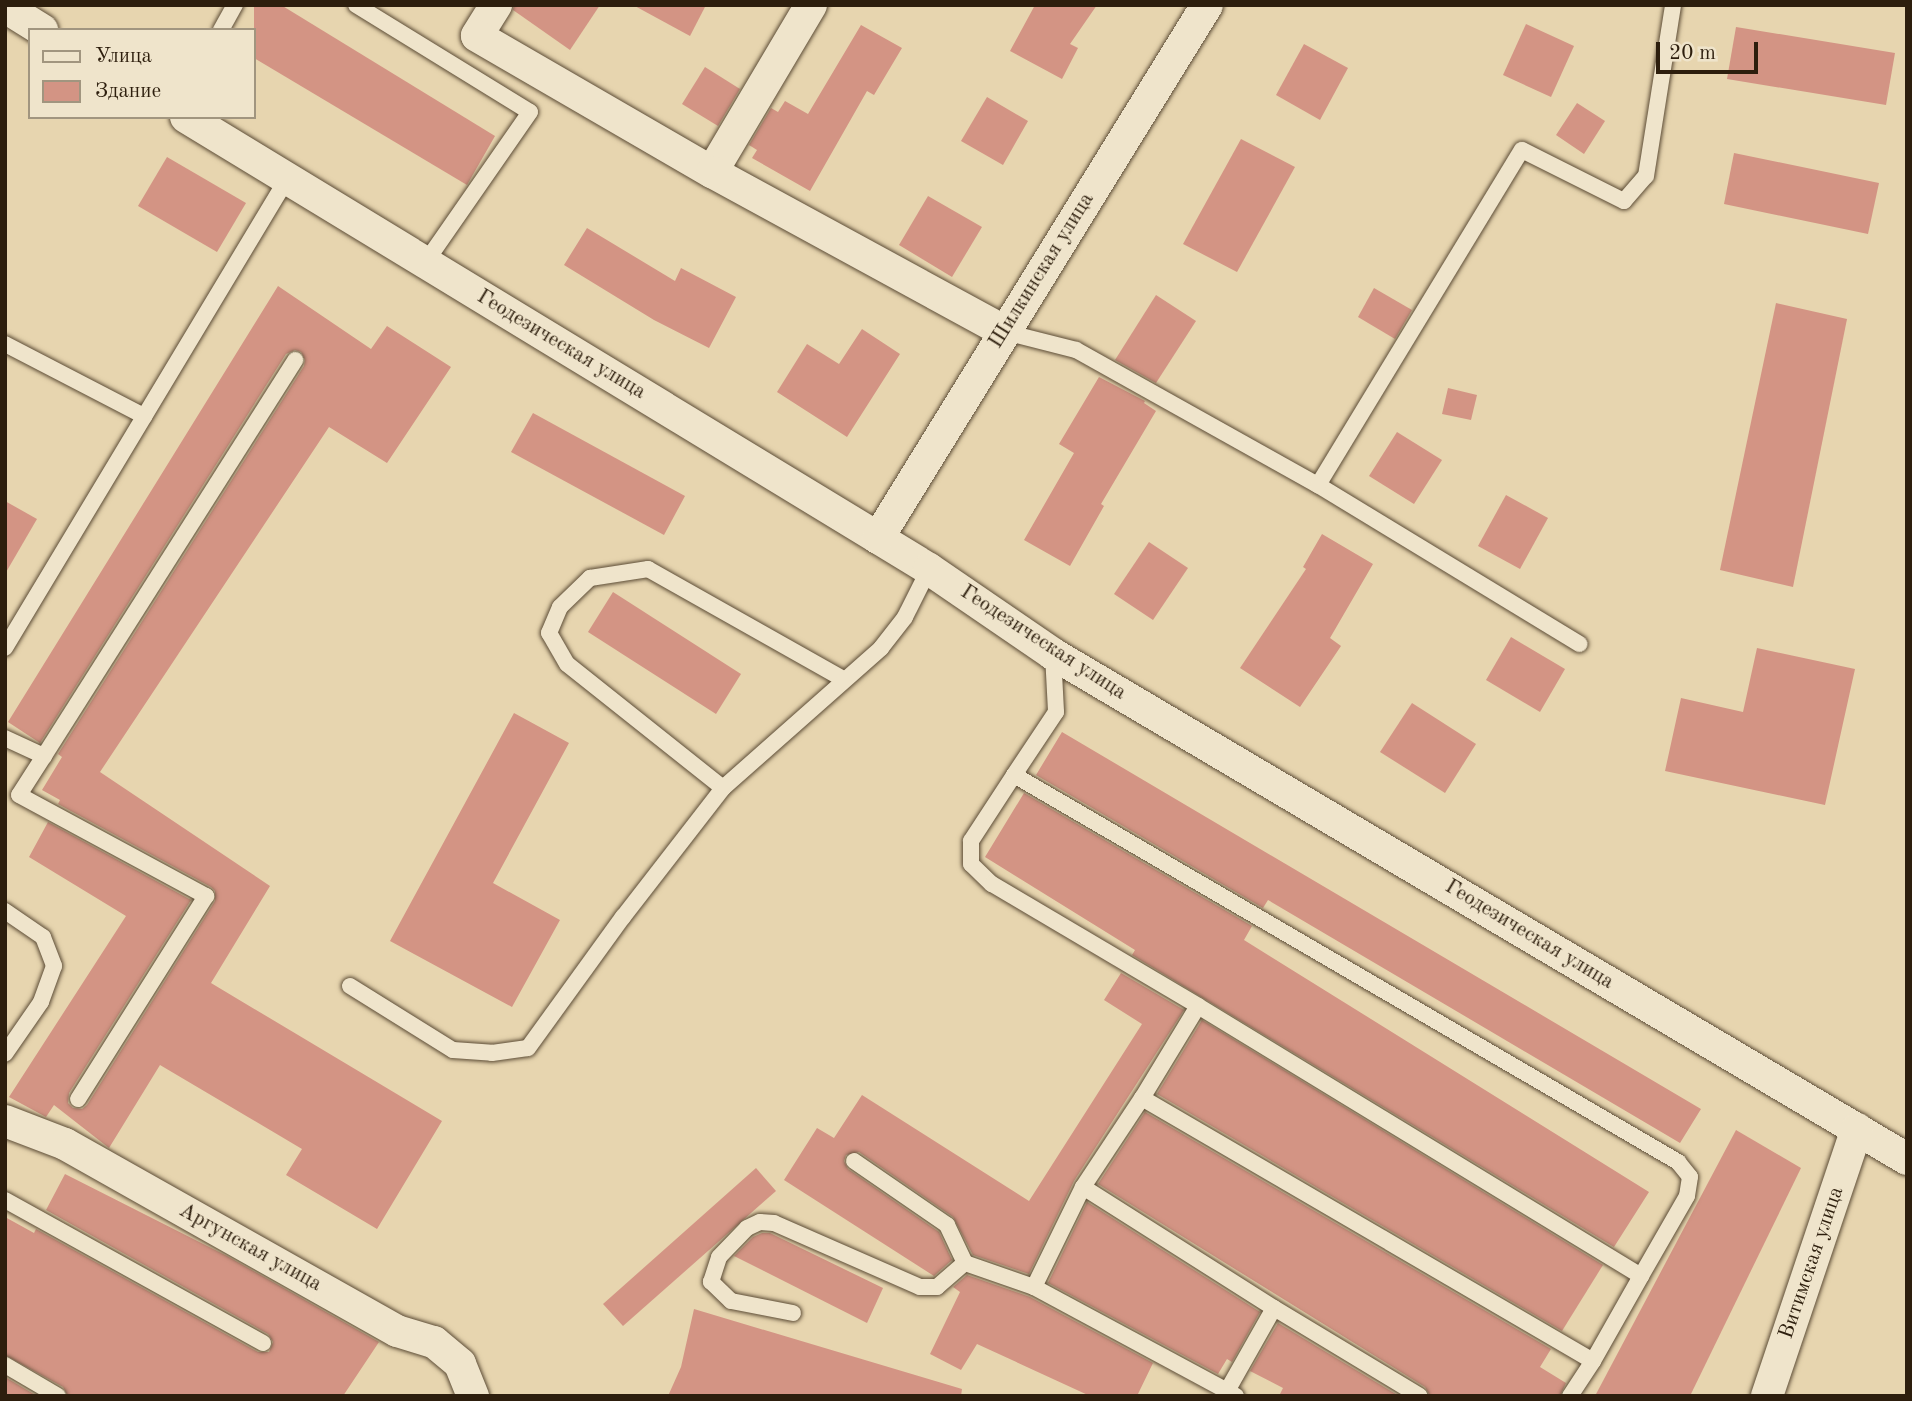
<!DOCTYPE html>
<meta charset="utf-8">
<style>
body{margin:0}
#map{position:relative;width:1912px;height:1401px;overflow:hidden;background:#e7d5af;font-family:"Old Standard TT",serif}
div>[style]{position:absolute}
.building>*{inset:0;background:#d39484}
.roads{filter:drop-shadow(0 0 2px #5c4c36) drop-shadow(0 0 2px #5c4c36)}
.service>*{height:16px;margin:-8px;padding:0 8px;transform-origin:8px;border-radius:8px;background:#efe4cb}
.minor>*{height:32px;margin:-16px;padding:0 16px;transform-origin:16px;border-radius:16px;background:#efe4cb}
span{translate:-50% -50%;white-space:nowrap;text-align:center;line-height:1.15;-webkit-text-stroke:6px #efe4cb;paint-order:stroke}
.street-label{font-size:21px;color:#2d1e0d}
.frame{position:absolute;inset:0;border:7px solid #2d1e0d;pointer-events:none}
.legend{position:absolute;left:28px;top:28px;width:228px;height:91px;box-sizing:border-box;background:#efe4cb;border:2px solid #a1957f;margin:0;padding:9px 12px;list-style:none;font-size:21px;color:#2d1e0d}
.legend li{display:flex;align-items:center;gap:14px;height:35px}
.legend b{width:35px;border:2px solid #a1957f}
.scale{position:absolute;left:1656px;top:42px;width:102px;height:32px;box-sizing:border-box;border:4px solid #2d1e0d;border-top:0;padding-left:9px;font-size:21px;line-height:24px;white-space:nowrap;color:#2d1e0d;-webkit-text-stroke:5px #efe4cb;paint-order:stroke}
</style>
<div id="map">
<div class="building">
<i style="clip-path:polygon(254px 5px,281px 5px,495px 136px,467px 185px,254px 58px)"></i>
<i style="clip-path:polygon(514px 5px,600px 5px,570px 50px,513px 10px)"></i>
<i style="clip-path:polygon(633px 5px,706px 5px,690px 36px)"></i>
<i style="clip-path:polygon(1035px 5px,1097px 5px,1070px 44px,1078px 48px,1062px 79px,1010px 51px)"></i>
<i style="clip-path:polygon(1526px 24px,1574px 46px,1551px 97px,1503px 75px)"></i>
<i style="clip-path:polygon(861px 25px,902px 48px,874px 95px,867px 91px,810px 191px,752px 158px,757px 150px,749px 145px,771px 108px,778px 112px,785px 101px,808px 114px)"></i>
<i style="clip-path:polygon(1736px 27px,1895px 53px,1886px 105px,1727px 79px)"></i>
<i style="clip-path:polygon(1304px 44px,1348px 68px,1320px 120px,1276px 95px)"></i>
<i style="clip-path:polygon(705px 67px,740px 89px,718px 126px,682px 104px)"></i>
<i style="clip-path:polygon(987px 97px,1028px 121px,1003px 165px,961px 141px)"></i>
<i style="clip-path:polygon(1577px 103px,1605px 121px,1584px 154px,1556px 135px)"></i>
<i style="clip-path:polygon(1241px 139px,1295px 167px,1237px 272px,1183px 244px)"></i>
<i style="clip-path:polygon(1734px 153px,1879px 183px,1868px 234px,1724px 204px)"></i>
<i style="clip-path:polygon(167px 157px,246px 203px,217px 252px,138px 206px)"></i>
<i style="clip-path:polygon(928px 196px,982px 227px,952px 277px,899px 245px)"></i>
<i style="clip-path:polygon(587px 228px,675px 281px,681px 268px,736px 297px,709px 348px,654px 320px,564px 265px)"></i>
<i style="clip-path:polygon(278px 286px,371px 349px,387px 326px,451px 367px,387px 463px,329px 427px,100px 772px,270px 886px,211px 983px,442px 1121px,377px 1229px,286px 1175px,302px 1149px,160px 1065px,109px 1148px,54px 1105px,46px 1117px,9px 1097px,126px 916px,29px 857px,48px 822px,191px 900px,69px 1093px,68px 1103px,73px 1108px,82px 1109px,87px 1105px,215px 901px,215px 891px,211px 887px,58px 804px,60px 800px,42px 790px,62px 757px,58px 754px,304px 366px,305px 360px,301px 352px,295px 350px,286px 354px,40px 743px,8px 722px)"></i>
<i style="clip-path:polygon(1374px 288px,1412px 310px,1395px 339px,1358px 317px)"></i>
<i style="clip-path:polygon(1156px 295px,1196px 321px,1156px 383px,1115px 360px)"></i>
<i style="clip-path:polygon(1776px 303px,1847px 319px,1793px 587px,1720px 570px)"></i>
<i style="clip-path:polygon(862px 329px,900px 354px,847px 437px,777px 392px,807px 344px,839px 364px)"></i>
<i style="clip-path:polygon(1099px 377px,1145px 401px,1144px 403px,1156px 411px,1101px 504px,1104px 506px,1070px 566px,1024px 540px,1074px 453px,1059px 444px)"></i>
<i style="clip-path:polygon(1448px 388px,1477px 395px,1471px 420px,1442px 414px)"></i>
<i style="clip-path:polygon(533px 413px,685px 496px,664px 535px,511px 452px)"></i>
<i style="clip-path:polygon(1397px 432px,1442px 460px,1414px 504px,1369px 476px)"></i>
<i style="clip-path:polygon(1506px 495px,1548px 518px,1520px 569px,1478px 546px)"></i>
<i style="clip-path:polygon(5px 501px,37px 519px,5px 574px)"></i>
<i style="clip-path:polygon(1322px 534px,1373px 564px,1330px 638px,1341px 646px,1300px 707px,1240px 668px,1306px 569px,1303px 567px)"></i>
<i style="clip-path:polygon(1149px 542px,1188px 568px,1153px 620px,1114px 594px)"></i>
<i style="clip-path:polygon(613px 592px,741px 674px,716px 714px,588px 632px)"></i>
<i style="clip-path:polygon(1511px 637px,1565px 669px,1540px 712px,1486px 680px)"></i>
<i style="clip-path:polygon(1757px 648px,1855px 669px,1825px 805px,1665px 771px,1681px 698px,1743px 712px)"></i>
<i style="clip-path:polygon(1412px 703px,1476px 744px,1445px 793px,1380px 752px)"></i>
<i style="clip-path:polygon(514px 713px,569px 743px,493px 883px,560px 920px,512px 1007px,390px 941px)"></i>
<i style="clip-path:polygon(1062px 732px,1701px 1109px,1680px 1143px,1268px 900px,1263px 908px,1036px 775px)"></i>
<i style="clip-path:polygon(1024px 793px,1252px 926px,1244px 940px,1649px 1192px,1614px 1247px,1132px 955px,1135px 950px,985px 857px)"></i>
<i style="clip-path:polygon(1121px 973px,1184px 1010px,1074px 1181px,1029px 1274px,973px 1255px,953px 1217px,859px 1152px,846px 1155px,844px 1161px,848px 1169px,939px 1232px,952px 1260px,934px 1276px,784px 1180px,817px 1128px,834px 1138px,862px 1095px,1029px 1201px,1142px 1024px,1104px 1000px)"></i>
<i style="clip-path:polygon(1202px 1020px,1603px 1265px,1562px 1331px,1157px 1094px)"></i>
<i style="clip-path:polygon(1145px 1112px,1551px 1349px,1540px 1367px,1566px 1383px,1560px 1396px,1430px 1396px,1425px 1387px,1098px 1184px)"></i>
<i style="clip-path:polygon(1736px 1130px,1801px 1168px,1690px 1396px,1595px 1396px)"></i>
<i style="clip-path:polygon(756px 1168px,776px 1191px,623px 1326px,603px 1304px)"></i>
<i style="clip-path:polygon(65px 1174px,227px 1256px,379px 1342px,343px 1396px,68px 1396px,63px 1387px,5px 1355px,5px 1217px,34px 1233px,36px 1229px,258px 1352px,269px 1352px,273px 1342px,268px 1334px,46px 1210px)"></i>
<i style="clip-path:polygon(1087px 1202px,1260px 1312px,1232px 1362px,1227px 1359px,1218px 1374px,1048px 1283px)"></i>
<i style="clip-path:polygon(762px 1233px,770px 1233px,883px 1288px,867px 1323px,734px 1256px,753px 1237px)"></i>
<i style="clip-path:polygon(967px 1275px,1030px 1297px,1153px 1363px,1137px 1396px,1090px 1396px,977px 1344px,961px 1370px,930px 1354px,960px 1292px,953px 1287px)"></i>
<i style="clip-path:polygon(694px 1309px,962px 1389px,961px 1396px,668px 1396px,681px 1367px)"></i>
<i style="clip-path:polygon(1278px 1323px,1399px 1396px,1279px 1396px,1283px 1388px,1250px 1371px)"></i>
<i style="clip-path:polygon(5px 1377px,37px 1396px,5px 1396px)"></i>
</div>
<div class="roads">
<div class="service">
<i style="left:356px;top:5px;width:204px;rotate:31.6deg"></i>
<i style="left:530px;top:112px;width:184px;rotate:124.8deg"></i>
<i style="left:221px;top:30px;width:29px;rotate:-61deg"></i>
<i style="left:1005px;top:332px;width:73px;rotate:14.2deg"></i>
<i style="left:1076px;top:350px;width:277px;rotate:29.2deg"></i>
<i style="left:1318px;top:485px;width:306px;rotate:31.3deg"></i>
<i style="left:5px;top:344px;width:157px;rotate:27.4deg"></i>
<i style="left:1318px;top:485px;width:392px;rotate:-58.7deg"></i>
<i style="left:1522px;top:150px;width:114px;rotate:26.6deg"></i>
<i style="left:1624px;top:201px;width:33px;rotate:-49deg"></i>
<i style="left:1646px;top:176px;width:173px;rotate:-81deg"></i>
<i style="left:5px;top:648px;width:547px;rotate:-58.98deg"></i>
<i style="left:1053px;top:654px;width:58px;rotate:87deg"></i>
<i style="left:1056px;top:712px;width:76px;rotate:123.7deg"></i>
<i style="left:1014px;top:775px;width:769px;rotate:30.23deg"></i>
<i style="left:1678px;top:1162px;width:19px;rotate:51deg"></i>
<i style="left:1690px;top:1177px;width:19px;rotate:99deg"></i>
<i style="left:1687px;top:1196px;width:92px;rotate:119.9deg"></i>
<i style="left:1641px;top:1276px;width:519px;rotate:-148.64deg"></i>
<i style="left:1198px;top:1006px;width:108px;rotate:121.3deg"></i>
<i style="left:1142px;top:1098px;width:522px;rotate:30.25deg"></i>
<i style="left:1593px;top:1361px;width:42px;rotate:123.3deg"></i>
<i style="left:5px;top:738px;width:43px;rotate:24.8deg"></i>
<i style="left:44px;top:756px;width:469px;rotate:-57.6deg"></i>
<i style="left:44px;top:756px;width:46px;rotate:122.7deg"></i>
<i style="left:19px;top:795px;width:213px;rotate:28.4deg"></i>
<i style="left:206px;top:896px;width:240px;rotate:122.2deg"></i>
<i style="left:1014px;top:775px;width:79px;rotate:123.1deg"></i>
<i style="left:971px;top:841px;width:23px;rotate:90deg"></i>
<i style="left:971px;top:864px;width:29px;rotate:44deg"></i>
<i style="left:992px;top:884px;width:239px;rotate:30.6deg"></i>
<i style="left:723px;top:788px;width:199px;rotate:-141.5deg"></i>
<i style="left:567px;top:664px;width:36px;rotate:-120deg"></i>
<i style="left:549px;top:633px;width:28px;rotate:-67deg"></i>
<i style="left:560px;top:607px;width:42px;rotate:-44deg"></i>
<i style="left:590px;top:578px;width:59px;rotate:-8.8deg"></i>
<i style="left:648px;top:569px;width:224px;rotate:29.4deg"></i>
<i style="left:5px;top:911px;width:46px;rotate:34.4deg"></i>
<i style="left:43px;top:937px;width:31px;rotate:69deg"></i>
<i style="left:54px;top:966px;width:38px;rotate:110deg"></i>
<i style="left:41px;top:1002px;width:63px;rotate:124.7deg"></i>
<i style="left:350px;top:986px;width:121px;rotate:31.9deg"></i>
<i style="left:453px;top:1050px;width:39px;rotate:4deg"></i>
<i style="left:492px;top:1053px;width:36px;rotate:-8deg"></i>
<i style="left:528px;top:1048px;width:162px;rotate:-54.1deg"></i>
<i style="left:623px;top:917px;width:163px;rotate:-52.2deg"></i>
<i style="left:723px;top:788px;width:211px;rotate:-41.5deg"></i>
<i style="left:881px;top:648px;width:39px;rotate:-52deg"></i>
<i style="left:905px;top:617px;width:54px;rotate:-63.4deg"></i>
<i style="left:854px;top:1161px;width:113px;rotate:34.5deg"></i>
<i style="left:947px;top:1225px;width:42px;rotate:64.7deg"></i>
<i style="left:1083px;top:1187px;width:107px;rotate:-56.5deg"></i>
<i style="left:5px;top:1200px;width:295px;rotate:29deg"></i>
<i style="left:1034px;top:1287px;width:219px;rotate:28.3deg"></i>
<i style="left:793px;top:1313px;width:63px;rotate:-169deg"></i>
<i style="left:731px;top:1301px;width:28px;rotate:-136deg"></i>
<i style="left:711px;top:1282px;width:26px;rotate:-72deg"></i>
<i style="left:719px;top:1257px;width:40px;rotate:-46deg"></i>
<i style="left:747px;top:1228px;width:14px;rotate:-25deg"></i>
<i style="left:760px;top:1222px;width:14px;rotate:4deg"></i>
<i style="left:774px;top:1223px;width:159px;rotate:23.7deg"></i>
<i style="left:920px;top:1287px;width:17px"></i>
<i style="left:937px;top:1287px;width:37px;rotate:-41deg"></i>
<i style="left:965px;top:1263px;width:73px;rotate:19.2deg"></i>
<i style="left:1034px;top:1287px;width:111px;rotate:-63.9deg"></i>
<i style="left:1083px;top:1187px;width:226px;rotate:32.4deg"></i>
<i style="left:1274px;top:1308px;width:170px;rotate:31.1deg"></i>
<i style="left:1593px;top:1361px;width:98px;rotate:-60.5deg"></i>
<i style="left:5px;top:1365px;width:61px;rotate:30.3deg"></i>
<i style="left:1236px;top:1396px;width:10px;rotate:-151deg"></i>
<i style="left:1227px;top:1391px;width:95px;rotate:-60.5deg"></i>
</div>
<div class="minor">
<i style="left:496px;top:5px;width:36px;rotate:122deg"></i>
<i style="left:477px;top:36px;width:272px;rotate:30.1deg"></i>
<i style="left:811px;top:5px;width:194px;rotate:120.7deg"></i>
<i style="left:712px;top:172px;width:334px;rotate:28.6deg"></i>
<i style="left:5px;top:7px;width:44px;rotate:31.9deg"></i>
<i style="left:186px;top:117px;width:870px;rotate:31.31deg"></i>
<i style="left:929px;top:569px;width:150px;rotate:34.4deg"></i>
<i style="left:1053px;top:654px;width:992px;rotate:30.6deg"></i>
<i style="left:878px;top:538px;width:626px;rotate:-58.31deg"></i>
<i style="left:5px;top:1121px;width:64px;rotate:21deg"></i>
<i style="left:65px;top:1144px;width:381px;rotate:29.4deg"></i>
<i style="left:397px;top:1331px;width:39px;rotate:17deg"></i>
<i style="left:434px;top:1342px;width:34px;rotate:40deg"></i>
<i style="left:460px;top:1364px;width:35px;rotate:68deg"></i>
<i style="left:1767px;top:1396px;width:282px;rotate:-71.4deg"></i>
</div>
</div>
<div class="street-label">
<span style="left:1042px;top:271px;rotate:-58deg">Шилкинская улица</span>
<span style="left:561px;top:345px;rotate:31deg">Геодезическая улица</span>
<span style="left:1043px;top:643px;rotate:33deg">Геодезическая улица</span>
<span style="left:1529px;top:935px;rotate:31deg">Геодезическая улица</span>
<span style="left:250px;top:1248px;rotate:29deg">Аргунская улица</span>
<span style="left:1812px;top:1263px;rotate:-71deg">Витимская улица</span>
</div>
<div class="frame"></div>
<ul class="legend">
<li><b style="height:9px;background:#efe4cb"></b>Улица</li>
<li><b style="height:19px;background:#d39484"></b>Здание</li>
</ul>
<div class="scale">20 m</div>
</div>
